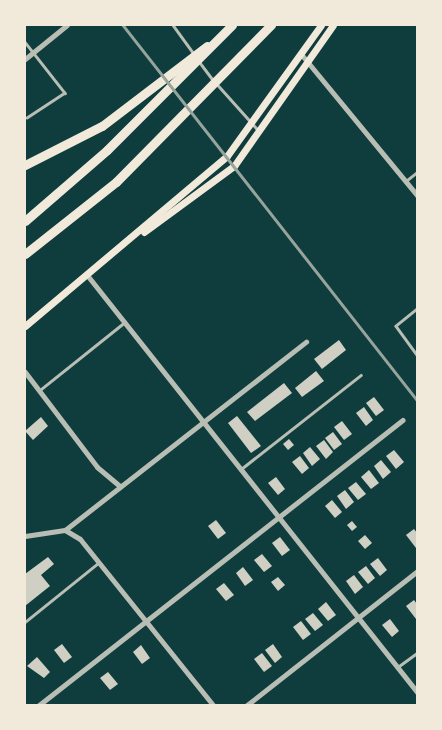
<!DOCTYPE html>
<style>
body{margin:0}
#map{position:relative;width:442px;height:730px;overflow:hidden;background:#0f3d3e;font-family:"DM Sans",sans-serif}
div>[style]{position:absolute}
.building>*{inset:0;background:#cfcfc3}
.service>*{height:2.5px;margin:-1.25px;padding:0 1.25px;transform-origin:1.25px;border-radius:1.25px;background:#b8beb3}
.minor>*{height:5px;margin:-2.5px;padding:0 2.5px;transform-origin:2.5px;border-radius:2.5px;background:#b8beb3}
.secondary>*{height:7px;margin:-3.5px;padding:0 3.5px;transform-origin:3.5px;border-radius:3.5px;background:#f1e9da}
.motorway>*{height:9px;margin:-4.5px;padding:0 4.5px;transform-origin:4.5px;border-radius:4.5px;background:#f1e9da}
.rail>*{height:2.5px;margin:-1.25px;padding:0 1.25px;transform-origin:1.25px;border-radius:1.25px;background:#97a49c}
span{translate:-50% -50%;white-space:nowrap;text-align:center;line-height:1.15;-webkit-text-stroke:4px #f1e9da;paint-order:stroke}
.frame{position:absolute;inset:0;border:26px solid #f1e9da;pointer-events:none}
</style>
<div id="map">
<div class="building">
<i style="clip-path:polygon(339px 340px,346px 350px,322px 369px,314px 359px)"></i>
<i style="clip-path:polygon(316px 371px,324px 381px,302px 397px,295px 388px)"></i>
<i style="clip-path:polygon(284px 383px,292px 393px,255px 421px,247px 412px)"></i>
<i style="clip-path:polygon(374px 397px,384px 410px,376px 416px,366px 403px)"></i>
<i style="clip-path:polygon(364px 407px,373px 420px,366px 426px,356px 413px)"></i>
<i style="clip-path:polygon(237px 416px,261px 446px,251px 453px,228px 423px)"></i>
<i style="clip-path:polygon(41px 417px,48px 426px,33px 440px,25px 431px)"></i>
<i style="clip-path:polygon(342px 421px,352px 434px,344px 440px,334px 427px)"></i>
<i style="clip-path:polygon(333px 432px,342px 444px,334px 450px,325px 438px)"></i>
<i style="clip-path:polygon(289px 439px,294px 445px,288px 450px,283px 444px)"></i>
<i style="clip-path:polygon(324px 440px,333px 452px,326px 459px,316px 446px)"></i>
<i style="clip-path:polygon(310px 447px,320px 459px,312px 466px,303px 453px)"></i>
<i style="clip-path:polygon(394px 450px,404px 462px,396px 469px,386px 456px)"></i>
<i style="clip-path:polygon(300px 456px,309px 468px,302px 474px,292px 462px)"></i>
<i style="clip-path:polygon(381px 460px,391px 472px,383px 479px,374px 466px)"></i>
<i style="clip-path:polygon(369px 470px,379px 483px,371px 489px,361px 477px)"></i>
<i style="clip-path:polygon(276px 477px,285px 489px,278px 495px,268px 483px)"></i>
<i style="clip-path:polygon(356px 482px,366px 494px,358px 500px,348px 488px)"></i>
<i style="clip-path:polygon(345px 490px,354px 502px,346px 509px,337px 496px)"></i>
<i style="clip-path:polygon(332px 500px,342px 512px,335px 518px,325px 506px)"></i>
<i style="clip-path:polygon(216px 520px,226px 533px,218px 539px,208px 526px)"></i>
<i style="clip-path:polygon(352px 521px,357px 527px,352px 531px,347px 525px)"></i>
<i style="clip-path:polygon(414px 529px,417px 533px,416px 548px,406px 535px)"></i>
<i style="clip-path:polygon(365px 535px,372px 543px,365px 549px,358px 541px)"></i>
<i style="clip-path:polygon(280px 537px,290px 550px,282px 556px,272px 543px)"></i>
<i style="clip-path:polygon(262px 554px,272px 566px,264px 572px,254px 560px)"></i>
<i style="clip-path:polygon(48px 557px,54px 564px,41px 575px,50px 586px,25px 606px,25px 574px)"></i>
<i style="clip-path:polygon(378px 558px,387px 570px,380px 576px,370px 564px)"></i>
<i style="clip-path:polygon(366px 566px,375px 578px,368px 584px,358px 572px)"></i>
<i style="clip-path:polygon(243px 567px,253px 580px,245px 586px,236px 573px)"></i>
<i style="clip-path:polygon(354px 575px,363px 587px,355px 594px,346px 581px)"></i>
<i style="clip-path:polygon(278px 577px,285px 585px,278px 591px,271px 582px)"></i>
<i style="clip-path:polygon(224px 583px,234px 595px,226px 601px,216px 589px)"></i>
<i style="clip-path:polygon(414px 600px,417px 604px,416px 619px,406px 606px)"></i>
<i style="clip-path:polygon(326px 602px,336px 615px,328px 621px,318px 609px)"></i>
<i style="clip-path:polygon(313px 613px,323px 625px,315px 631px,305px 619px)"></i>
<i style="clip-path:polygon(390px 619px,399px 631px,392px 637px,382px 625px)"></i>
<i style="clip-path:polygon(301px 621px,311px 634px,303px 640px,293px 627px)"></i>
<i style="clip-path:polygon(62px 644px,72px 657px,64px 663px,54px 650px)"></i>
<i style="clip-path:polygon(273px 644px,282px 657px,275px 663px,265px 650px)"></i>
<i style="clip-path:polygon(141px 645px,150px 658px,142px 664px,133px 652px)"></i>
<i style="clip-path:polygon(262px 653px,272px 666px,264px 672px,254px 659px)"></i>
<i style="clip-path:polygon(37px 657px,50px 672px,44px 678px,27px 666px)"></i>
<i style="clip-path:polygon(108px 672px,118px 684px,110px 690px,100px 678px)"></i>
</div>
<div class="service">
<i style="left:173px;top:25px;width:36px;rotate:54deg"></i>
<i style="left:25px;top:42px;width:65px;rotate:51.9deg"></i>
<i style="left:65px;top:93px;width:45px;rotate:146.7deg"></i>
<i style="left:198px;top:60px;width:25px;rotate:53deg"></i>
<i style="left:217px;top:84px;width:62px;rotate:48.3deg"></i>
<i style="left:406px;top:181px;width:14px;rotate:-39deg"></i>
<i style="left:417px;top:309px;width:27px;rotate:141deg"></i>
<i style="left:396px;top:326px;width:36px;rotate:54deg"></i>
<i style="left:40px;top:390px;width:109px;rotate:-38.7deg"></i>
<i style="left:241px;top:469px;width:152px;rotate:-38.1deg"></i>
<i style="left:25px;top:622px;width:94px;rotate:-38.9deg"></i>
<i style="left:399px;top:666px;width:22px;rotate:-36deg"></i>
</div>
<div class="minor">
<i style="left:301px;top:54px;width:183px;rotate:50.6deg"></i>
<i style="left:25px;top:59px;width:54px;rotate:-39deg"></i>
<i style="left:87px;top:275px;width:532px;rotate:51.64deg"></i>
<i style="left:25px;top:372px;width:119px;rotate:52.8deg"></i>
<i style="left:97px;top:467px;width:30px;rotate:40deg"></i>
<i style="left:65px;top:530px;width:306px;rotate:-38deg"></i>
<i style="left:25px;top:536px;width:40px;rotate:-8.5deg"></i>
<i style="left:65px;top:530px;width:17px;rotate:31deg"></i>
<i style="left:80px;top:539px;width:213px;rotate:51.3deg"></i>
<i style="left:39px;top:705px;width:462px;rotate:-38.1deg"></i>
<i style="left:247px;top:705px;width:216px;rotate:-38.2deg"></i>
</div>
<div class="secondary">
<i style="left:144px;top:232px;width:112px;rotate:-36.3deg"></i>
<i style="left:234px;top:166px;width:172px;rotate:-54.9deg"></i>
<i style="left:25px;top:326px;width:264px;rotate:-40.1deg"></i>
<i style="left:227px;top:156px;width:161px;rotate:-54.3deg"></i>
</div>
<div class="motorway">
<i style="left:25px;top:165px;width:86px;rotate:-26.9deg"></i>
<i style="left:102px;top:126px;width:132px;rotate:-37.3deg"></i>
<i style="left:25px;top:221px;width:108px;rotate:-40.9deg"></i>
<i style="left:107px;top:150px;width:177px;rotate:-45deg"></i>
<i style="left:25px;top:254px;width:116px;rotate:-38.4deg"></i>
<i style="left:116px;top:182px;width:221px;rotate:-45.4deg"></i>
</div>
<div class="rail">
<i style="left:123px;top:25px;width:477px;rotate:51.9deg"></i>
</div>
<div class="frame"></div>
</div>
